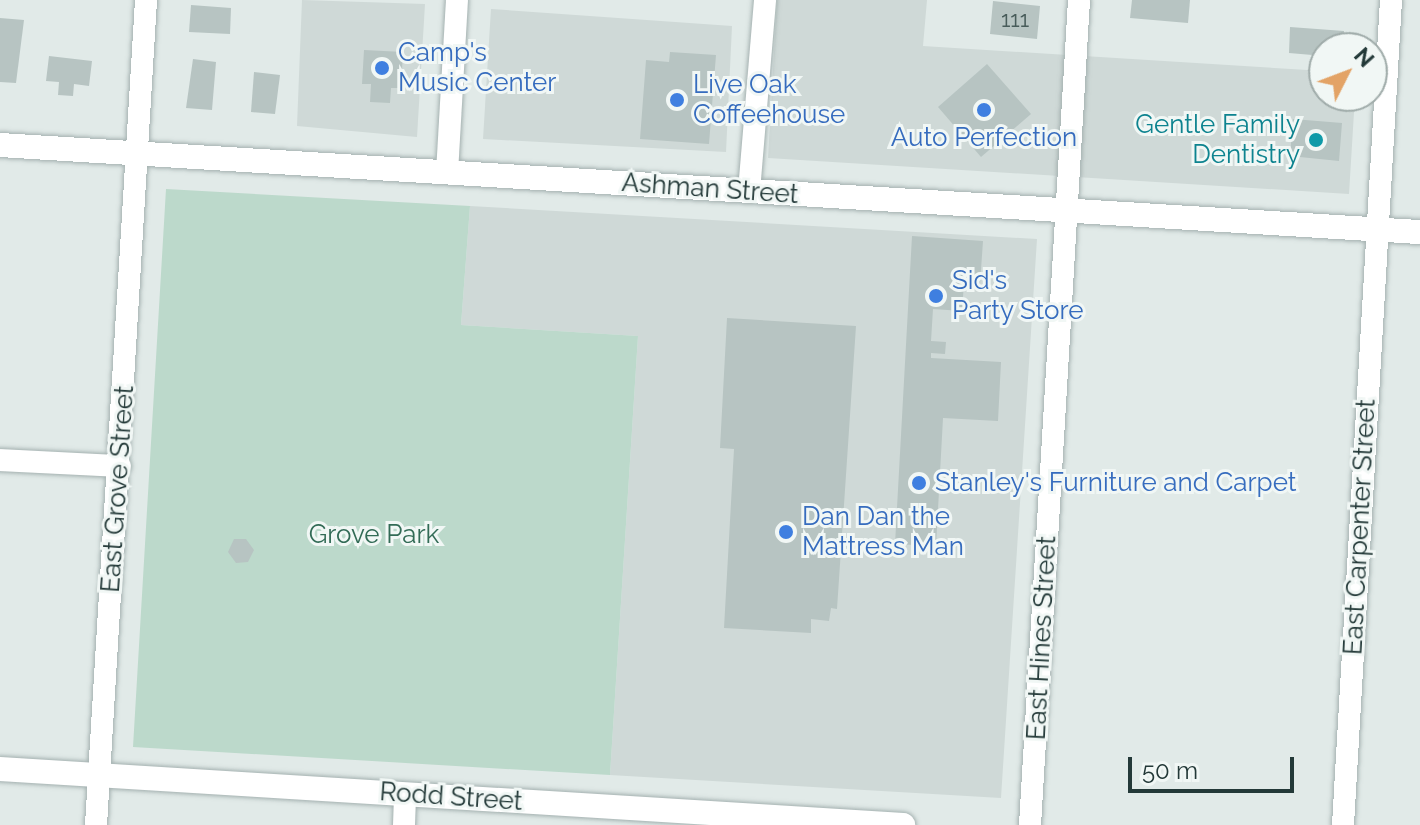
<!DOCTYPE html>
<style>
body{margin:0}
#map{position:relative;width:1420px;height:825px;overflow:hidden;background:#e1eae8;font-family:Raleway,sans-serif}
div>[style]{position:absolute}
.built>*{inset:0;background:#cfd9d7}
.green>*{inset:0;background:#bcd9cb}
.building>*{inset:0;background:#b7c4c2}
.roads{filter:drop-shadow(0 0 2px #a4b1b0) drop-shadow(0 0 2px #a4b1b0)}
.street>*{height:22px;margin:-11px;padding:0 11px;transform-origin:11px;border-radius:11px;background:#fff}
.secondary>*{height:24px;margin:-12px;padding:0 12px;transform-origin:12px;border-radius:12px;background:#fff}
.dots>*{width:22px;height:22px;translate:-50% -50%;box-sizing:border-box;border:4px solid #f1f7f5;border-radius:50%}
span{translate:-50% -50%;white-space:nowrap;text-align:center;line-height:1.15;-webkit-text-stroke:6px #f1f7f5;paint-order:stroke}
.number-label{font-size:22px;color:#485c5a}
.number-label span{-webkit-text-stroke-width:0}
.shop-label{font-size:26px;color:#366cbe}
.left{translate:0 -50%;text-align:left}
.culture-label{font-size:26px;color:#0d838f}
.right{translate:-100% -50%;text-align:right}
.street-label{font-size:26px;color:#233938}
.park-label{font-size:26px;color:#326b56}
.north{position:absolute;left:1308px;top:32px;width:80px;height:80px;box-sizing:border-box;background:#f1f7f5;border:2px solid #9faba9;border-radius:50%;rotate:48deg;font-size:22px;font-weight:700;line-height:32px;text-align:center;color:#233938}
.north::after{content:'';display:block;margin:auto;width:28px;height:36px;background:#e3a366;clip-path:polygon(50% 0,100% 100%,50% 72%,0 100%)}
.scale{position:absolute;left:1128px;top:757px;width:166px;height:36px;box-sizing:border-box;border:4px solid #233938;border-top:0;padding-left:10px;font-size:24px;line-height:28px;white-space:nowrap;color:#233938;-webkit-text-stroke:6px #f1f7f5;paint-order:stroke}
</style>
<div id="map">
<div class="built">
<i style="clip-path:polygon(302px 0,425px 4px,417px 137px,297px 126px)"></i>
<i style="clip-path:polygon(777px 0,927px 0,923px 46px,1324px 71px,1324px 96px,1355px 96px,1349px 194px,768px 158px)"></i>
<i style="clip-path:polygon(491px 9px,732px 26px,726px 152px,483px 139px)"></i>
<i style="clip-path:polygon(470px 206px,1037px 239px,1001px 798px,610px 775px,638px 336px,461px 325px)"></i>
</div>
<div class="green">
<i style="clip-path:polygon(166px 189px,470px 206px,461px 325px,638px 336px,610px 775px,133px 747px)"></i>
</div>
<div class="building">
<i style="clip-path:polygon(1132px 0,1190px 0,1188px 23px,1130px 18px)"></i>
<i style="clip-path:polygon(993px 1px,1040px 6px,1037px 39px,990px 34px)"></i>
<i style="clip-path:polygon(191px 5px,231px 8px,230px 34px,189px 32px)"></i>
<i style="clip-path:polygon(0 18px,24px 20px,16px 83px,0 82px)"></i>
<i style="clip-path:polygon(1290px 27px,1344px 31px,1343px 48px,1324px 48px,1324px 56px,1289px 53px)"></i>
<i style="clip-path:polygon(364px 50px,403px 52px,401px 88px,391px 88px,390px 103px,370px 102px,371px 84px,362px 84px)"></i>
<i style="clip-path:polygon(670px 52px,716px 55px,709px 144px,640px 139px,646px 60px,669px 62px)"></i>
<i style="clip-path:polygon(49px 56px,92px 61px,89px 86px,74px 84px,73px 96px,58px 95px,59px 82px,46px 81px)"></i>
<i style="clip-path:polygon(193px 59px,216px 62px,212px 110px,186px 108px)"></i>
<i style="clip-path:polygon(987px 64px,1031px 114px,981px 157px,938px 107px)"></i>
<i style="clip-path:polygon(254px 72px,280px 75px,275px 114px,251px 112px)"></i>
<i style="clip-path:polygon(1293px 119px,1342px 123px,1339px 161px,1290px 156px)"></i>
<i style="clip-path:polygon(912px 236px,983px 241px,980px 284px,964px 283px,962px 311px,933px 309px,931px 341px,946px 342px,945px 354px,931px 353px,931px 358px,1001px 362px,998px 421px,943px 418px,936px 546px,895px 544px)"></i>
<i style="clip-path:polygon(727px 318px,856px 326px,837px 609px,831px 608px,829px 621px,811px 619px,811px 633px,724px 628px,734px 449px,720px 448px)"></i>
<i style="clip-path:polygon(234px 539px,246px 539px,254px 550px,248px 562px,236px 563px,228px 552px)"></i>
</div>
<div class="roads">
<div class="street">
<i style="left:447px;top:173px;width:173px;rotate:-86.7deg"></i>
<i style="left:749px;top:191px;width:192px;rotate:-85.2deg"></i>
<i style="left:0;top:460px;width:120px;rotate:2.9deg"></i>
<i style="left:96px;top:825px;width:827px;rotate:-86.53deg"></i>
<i style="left:404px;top:825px;width:30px;rotate:-88deg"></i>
<i style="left:1030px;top:825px;width:826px;rotate:-86.6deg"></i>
<i style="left:1343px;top:825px;width:826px;rotate:-86.67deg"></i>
</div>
<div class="secondary">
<i style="left:0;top:145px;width:1423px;rotate:3.51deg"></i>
<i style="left:0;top:769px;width:905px;rotate:3.55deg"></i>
</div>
</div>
<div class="dots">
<i style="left:382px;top:68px;background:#3f7fe0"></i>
<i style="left:677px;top:100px;background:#3f7fe0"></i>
<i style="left:984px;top:110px;background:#3f7fe0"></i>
<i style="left:1316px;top:140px;background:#0f9aa8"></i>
<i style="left:936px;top:296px;background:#3f7fe0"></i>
<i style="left:919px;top:483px;background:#3f7fe0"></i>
<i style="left:786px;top:532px;background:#3f7fe0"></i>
</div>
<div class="number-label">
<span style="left:1015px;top:20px">111</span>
</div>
<div class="shop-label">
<span class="left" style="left:398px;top:68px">Camp's<br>Music Center</span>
<span class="left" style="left:693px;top:100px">Live Oak<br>Coffeehouse</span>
<span style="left:984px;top:138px">Auto Perfection</span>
<span class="left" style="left:952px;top:296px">Sid's<br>Party Store</span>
<span class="left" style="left:935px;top:483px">Stanley's Furniture and Carpet</span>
<span class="left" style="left:802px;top:532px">Dan Dan the<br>Mattress Man</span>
</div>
<div class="culture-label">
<span class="right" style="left:1300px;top:140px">Gentle Family<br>Dentistry</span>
</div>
<div class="street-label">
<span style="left:710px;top:189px;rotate:4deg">Ashman Street</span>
<span style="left:118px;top:489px;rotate:-86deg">East Grove Street</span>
<span style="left:1360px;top:527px;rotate:-87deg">East Carpenter Street</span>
<span style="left:1042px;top:638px;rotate:-87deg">East Hines Street</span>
<span style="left:451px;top:797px;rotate:4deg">Rodd Street</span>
</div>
<div class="park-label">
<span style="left:374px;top:535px">Grove Park</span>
</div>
<div class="north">N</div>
<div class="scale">50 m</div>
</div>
